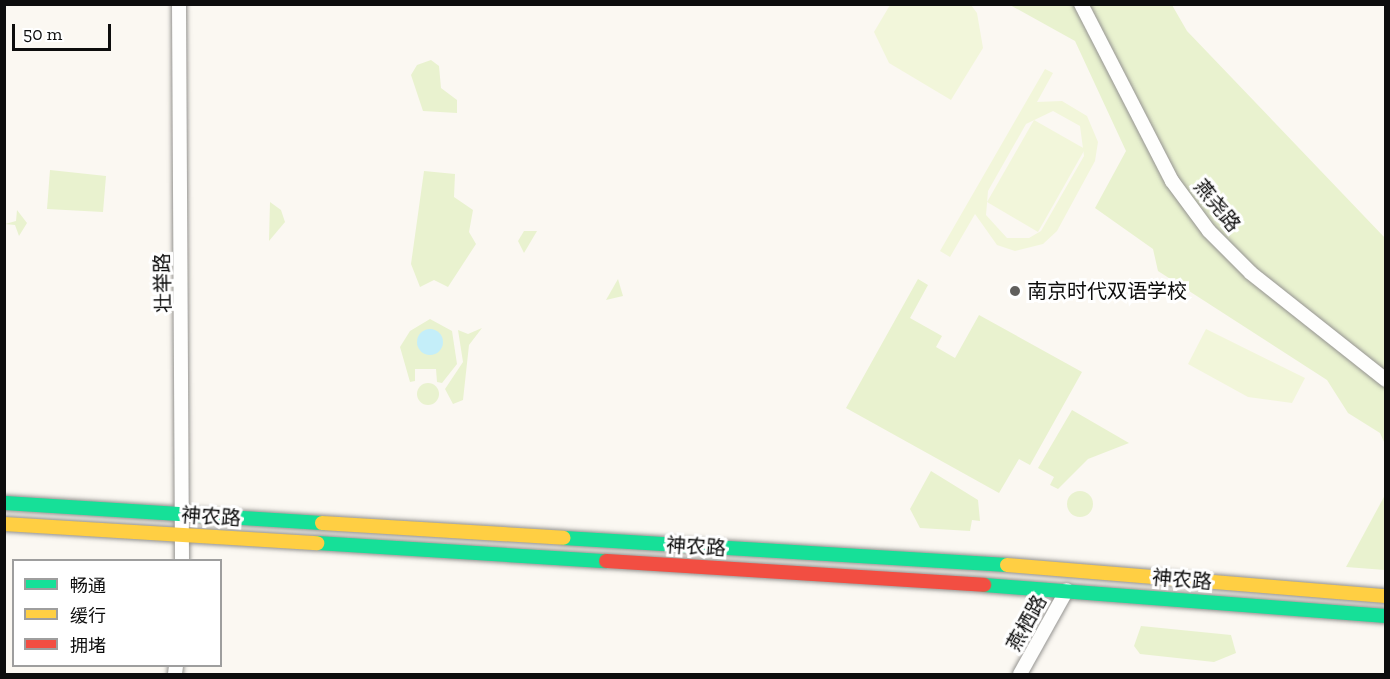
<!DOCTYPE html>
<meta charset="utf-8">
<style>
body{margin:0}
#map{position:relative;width:1390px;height:679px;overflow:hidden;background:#fbf8f2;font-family:"Zilla Slab","Noto Sans SC",serif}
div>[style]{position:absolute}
.green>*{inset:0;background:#e9f2cf}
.round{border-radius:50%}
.pitch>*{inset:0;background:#f2f6da}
.water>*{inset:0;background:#c4eef9}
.roads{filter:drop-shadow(0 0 2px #949390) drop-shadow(0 0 2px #949390)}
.street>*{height:14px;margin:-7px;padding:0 7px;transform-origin:7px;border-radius:7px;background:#fefefd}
.fast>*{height:14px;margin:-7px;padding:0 7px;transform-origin:7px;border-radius:7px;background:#16e098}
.slow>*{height:14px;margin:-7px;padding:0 7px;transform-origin:7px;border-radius:7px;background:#ffcf43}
.jam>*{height:14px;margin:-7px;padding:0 7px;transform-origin:7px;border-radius:7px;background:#f24e42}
.dots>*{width:16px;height:16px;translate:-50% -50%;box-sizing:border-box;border:3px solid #fff;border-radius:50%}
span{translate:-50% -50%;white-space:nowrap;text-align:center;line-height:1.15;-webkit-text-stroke:6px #fff;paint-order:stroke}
.street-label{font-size:20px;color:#0d0d0d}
.poi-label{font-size:20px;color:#0d0d0d}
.left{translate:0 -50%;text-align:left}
.frame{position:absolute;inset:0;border:6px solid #0d0d0d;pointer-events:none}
.legend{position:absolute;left:12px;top:559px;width:210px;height:108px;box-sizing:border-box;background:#fff;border:2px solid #9e9e9e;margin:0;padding:8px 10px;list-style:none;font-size:18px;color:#0d0d0d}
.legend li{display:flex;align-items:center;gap:12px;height:30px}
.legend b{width:30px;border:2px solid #9e9e9e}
.scale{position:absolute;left:12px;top:24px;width:99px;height:27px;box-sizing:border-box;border:3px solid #0d0d0d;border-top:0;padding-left:8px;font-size:18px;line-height:21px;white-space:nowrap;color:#0d0d0d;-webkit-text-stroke:4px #fff;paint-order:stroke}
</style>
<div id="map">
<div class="green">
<i style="clip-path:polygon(1010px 5px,1172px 5px,1187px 31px,1385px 238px,1385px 444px,1380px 433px,1348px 413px,1327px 380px,1158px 271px,1153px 249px,1095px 208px,1126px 151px,1075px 41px)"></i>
<i style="clip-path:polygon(431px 60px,439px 66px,441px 88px,457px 100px,457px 113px,423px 111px,411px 75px,417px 65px)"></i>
<i style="clip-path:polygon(50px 170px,106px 176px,103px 212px,47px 209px)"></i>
<i style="clip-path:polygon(424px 171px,455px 174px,454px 197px,473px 210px,469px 232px,476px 244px,448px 287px,434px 280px,420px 287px,411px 264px)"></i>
<i style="clip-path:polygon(270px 202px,281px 210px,285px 222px,269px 241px)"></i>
<i style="clip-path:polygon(17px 210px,27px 223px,19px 236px,15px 225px,5px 224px,16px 221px)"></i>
<i style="clip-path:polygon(524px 231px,537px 231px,524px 253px,518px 241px)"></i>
<i style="clip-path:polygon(618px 279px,623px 296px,606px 300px)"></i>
<i style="clip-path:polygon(918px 279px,928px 285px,910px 318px,942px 336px,936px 347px,955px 358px,979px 315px,1082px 372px,1030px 465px,1019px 459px,999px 493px,846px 408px)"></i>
<i style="clip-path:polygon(430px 319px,452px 331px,457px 364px,442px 383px,437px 382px,436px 369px,415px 369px,415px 381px,410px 382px,400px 347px,410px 331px)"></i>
<i style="clip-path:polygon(482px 328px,469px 345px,463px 400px,453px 404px,445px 389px,463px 362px,458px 330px,468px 334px)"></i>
<i class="round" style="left:417px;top:383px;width:22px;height:22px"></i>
<i style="clip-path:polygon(1072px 410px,1129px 443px,1088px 459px,1058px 489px,1050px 485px,1054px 477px,1038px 468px)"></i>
<i style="clip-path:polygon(931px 471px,978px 500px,980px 521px,972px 520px,970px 531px,920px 528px,910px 509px)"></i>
<i class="round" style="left:1067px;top:491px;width:26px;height:26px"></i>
<i style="clip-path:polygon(1385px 495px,1385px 570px,1346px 567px)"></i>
<i style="clip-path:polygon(1141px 626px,1231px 635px,1236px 653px,1214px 662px,1140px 654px,1134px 646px)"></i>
</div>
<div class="pitch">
<i style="clip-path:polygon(890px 5px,971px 5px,977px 13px,983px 48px,951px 100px,889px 63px,874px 32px)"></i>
<i style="clip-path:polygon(evenodd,1045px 69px,1053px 73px,1037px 102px,1062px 101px,1087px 116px,1098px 142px,1095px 161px,1057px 231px,1043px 244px,1015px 251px,997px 245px,975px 214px,950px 257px,940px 251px,1045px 69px,1053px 111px,1080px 126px,1084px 156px,1041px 231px,1029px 238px,1007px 238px,986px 215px,988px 191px,1026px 124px,1053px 111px)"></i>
<i style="clip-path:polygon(1034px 120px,1085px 149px,1038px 232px,987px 202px)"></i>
<i style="clip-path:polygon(1206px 329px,1305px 378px,1292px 403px,1248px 397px,1188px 364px)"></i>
</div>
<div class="water">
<i class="round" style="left:417px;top:329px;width:26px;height:26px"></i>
</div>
<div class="roads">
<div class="street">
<i style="left:179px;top:4px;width:556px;rotate:89.69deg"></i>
<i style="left:1081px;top:4px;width:199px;rotate:62.8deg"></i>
<i style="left:1172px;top:181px;width:62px;rotate:53.5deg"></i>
<i style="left:1209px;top:231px;width:59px;rotate:45deg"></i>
<i style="left:1251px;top:273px;width:172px;rotate:38.4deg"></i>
<i style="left:175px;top:674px;width:8px;rotate:-83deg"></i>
<i style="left:1020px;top:674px;width:96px;rotate:-60.8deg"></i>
</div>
<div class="fast">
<i style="left:4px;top:503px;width:319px;rotate:3.6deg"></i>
<i style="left:564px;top:538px;width:444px;rotate:3.5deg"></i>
<i style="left:317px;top:543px;width:290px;rotate:3.6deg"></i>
<i style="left:984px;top:585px;width:403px;rotate:4.4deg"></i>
</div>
<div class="slow">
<i style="left:322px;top:523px;width:242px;rotate:3.5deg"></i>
<i style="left:4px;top:524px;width:314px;rotate:3.5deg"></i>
<i style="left:1007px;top:565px;width:380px;rotate:4.7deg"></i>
</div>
<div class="jam">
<i style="left:606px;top:561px;width:379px;rotate:3.6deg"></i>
</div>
</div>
<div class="dots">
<i style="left:1015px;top:291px;background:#605f5d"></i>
</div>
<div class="street-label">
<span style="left:1217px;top:206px;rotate:51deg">燕尧路</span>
<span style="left:163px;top:283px;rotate:-91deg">壮举路</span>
<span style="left:211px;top:517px;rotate:4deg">神农路</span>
<span style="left:696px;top:547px;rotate:4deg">神农路</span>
<span style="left:1182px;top:580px;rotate:5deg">神农路</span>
<span style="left:1027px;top:623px;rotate:-61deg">燕栖路</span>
</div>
<div class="poi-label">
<span class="left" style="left:1027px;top:291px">南京时代双语学校</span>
</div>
<div class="frame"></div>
<ul class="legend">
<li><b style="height:8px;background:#16e098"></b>畅通</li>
<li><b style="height:8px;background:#ffcf43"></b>缓行</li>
<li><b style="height:8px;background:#f24e42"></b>拥堵</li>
</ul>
<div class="scale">50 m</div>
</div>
